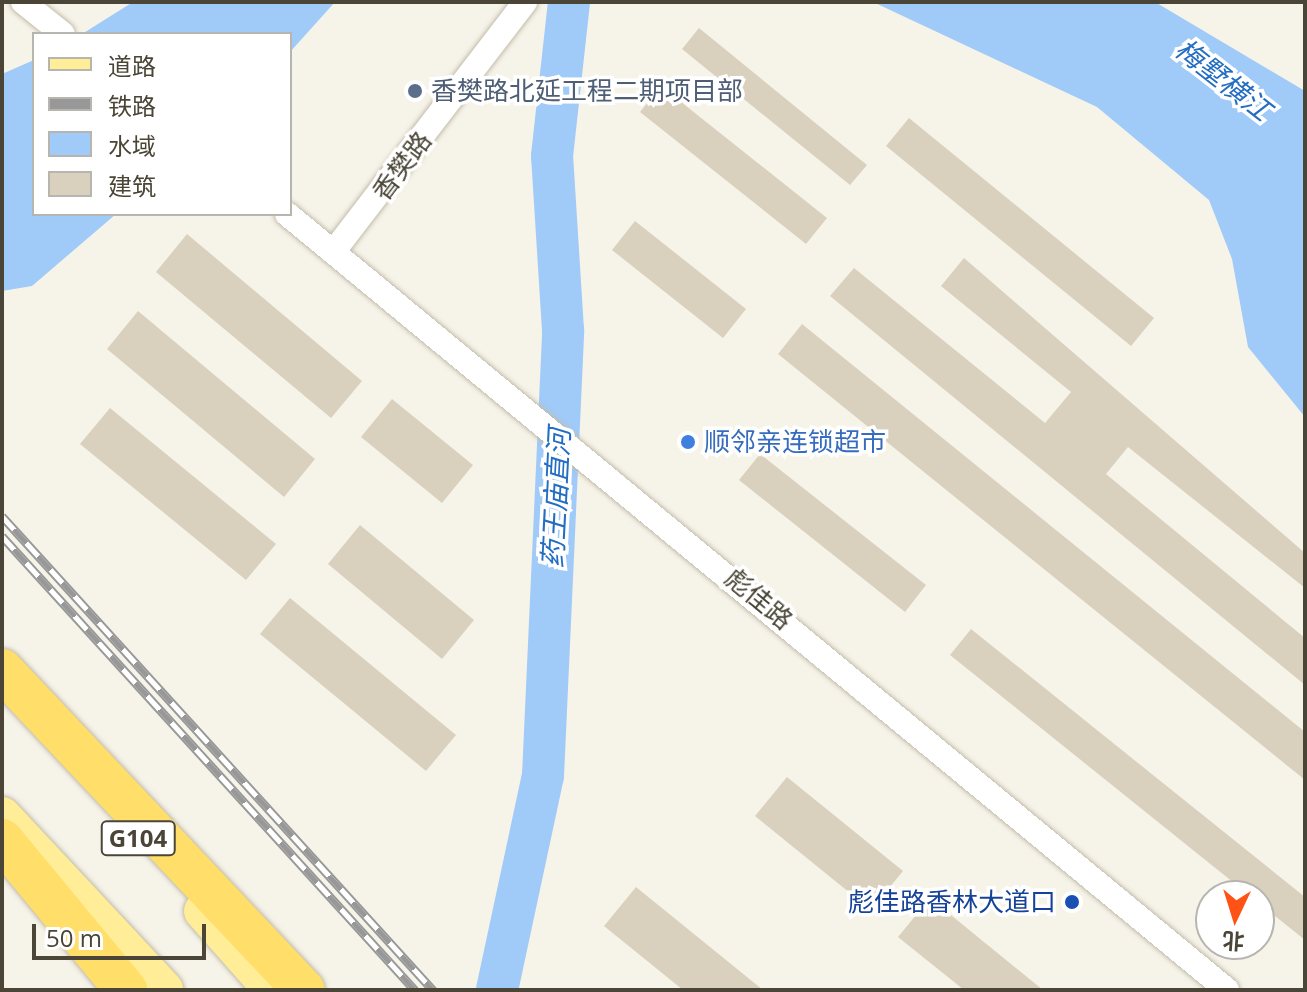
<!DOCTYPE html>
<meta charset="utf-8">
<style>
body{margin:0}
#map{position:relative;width:1307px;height:992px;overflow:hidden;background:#f6f3e9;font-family:"Open Sans","Noto Sans SC",sans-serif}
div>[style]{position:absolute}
.water>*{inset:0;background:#a0caf8}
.river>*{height:42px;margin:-21px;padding:0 21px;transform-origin:21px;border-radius:21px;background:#a0caf8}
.building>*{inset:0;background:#d9d1bd}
.roads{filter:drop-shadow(0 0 2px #c2bdaa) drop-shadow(0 0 2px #c2bdaa)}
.street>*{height:24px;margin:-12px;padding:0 12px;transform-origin:12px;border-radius:12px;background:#fff}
.primary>*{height:38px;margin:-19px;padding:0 19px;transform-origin:19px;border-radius:19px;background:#ffed98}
.highway>*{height:42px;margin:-21px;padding:0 21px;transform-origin:21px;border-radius:21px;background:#ffde6a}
.rail>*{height:9px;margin-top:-4.5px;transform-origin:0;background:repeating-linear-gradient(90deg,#fff 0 18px,#989898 0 36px);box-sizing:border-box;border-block:2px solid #989898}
.dots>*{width:22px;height:22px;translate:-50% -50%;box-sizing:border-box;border:4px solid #fff;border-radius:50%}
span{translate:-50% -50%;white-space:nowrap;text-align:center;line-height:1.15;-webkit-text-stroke:7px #fff;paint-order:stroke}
.shield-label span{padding:2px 6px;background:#fff;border:2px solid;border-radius:6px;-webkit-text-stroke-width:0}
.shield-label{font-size:24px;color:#4a4536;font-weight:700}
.service-label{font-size:26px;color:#4e5e75}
.left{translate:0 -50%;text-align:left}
.street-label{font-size:26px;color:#4a4536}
.shop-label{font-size:26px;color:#366cbe}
.transit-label{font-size:26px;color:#164399}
.right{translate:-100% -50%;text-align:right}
.water-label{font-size:28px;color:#236dc2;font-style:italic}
.frame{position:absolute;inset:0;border:4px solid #4a4536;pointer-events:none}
.legend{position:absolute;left:32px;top:32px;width:260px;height:184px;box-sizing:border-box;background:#fff;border:2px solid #b7b5af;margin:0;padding:10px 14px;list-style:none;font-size:24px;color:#4a4536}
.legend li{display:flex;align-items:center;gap:16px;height:40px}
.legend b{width:40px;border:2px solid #b7b5af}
.north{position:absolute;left:1195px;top:880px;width:80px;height:80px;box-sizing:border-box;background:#fff;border:2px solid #b7b5af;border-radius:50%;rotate:184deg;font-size:22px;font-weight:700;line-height:32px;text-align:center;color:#4a4536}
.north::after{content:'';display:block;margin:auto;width:28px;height:36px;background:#ff5316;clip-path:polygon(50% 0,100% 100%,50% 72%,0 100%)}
.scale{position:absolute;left:32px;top:924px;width:174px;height:36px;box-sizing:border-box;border:4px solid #4a4536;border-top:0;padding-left:10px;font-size:24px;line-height:28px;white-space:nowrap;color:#4a4536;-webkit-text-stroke:6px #fff;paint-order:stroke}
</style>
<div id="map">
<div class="water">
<i style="clip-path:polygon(133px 2px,335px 2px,290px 52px,290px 34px,82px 34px)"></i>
<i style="clip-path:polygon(873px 2px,1155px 2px,1305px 91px,1305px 417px,1248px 347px,1232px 259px,1209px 200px,1097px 107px)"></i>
<i style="clip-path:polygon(34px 60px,34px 214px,116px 214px,32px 286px,2px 291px,2px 74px)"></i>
</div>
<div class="river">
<i style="left:497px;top:990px;width:219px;rotate:-77.9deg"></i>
<i style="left:543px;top:776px;width:446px;rotate:-87.4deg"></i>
<i style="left:563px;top:330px;width:174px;rotate:-93.6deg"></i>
<i style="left:552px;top:156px;width:155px;rotate:-83.7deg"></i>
</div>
<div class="building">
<i style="clip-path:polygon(699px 28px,867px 165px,850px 185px,682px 49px)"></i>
<i style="clip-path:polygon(661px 86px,827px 218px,806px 244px,640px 112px)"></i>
<i style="clip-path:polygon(909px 118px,1154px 318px,1131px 346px,886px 146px)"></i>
<i style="clip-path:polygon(635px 221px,746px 309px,723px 338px,612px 250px)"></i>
<i style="clip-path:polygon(187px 234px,362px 381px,331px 418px,156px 272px)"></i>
<i style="clip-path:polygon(964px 258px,1305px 553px,1305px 588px,1128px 447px,1106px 474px,1305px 638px,1305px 685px,830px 296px,854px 268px,1045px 423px,1071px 392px,941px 286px)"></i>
<i style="clip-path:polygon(138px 311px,315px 459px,284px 497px,107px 349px)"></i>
<i style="clip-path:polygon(802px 324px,1305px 732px,1305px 780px,778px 354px)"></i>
<i style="clip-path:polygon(392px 399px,473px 465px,442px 503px,361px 437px)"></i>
<i style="clip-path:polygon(110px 408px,276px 544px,246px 580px,80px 444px)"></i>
<i style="clip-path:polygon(760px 454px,926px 585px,905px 612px,739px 480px)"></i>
<i style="clip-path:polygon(360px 525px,474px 620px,442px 659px,328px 564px)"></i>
<i style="clip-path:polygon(290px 598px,456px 735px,426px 771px,260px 634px)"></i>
<i style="clip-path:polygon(971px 629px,1305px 897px,1305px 940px,950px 655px)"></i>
<i style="clip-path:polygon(787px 777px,903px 871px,871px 910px,755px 816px)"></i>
<i style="clip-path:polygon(636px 887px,763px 990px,683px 990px,604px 926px)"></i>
<i style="clip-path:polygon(930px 898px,1043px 990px,964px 990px,898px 937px)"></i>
</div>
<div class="roads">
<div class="street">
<i style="left:23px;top:2px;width:51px;rotate:38.7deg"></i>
<i style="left:287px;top:214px;width:1219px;rotate:39.54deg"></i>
<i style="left:334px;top:251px;width:314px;rotate:-52.5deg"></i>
</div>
<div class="primary">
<i style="left:2px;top:816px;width:238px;rotate:47deg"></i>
<i style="left:203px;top:911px;width:106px;rotate:48.5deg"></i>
</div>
<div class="highway">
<i style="left:2px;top:670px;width:440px;rotate:46.7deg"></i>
<i style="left:2px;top:840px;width:195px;rotate:50.4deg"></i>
</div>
</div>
<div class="rail">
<i style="left:2px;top:516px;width:641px;rotate:47.72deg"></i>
<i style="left:2px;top:536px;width:614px;rotate:47.71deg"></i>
</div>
<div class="dots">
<i style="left:415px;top:91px;background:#5c6f8a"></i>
<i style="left:688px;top:442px;background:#3f7fe0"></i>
<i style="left:1072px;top:902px;background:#1a4fb4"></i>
</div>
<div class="shield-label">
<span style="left:138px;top:838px">G104</span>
</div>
<div class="service-label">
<span class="left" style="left:431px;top:91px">香樊路北延工程二期项目部</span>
</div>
<div class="street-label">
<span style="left:402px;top:166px;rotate:-53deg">香樊路</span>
<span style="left:759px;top:599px;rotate:40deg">彪佳路</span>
</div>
<div class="shop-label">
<span class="left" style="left:704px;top:442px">顺邻亲连锁超市</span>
</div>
<div class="transit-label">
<span class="right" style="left:1056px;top:902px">彪佳路香林大道口</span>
</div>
<div class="water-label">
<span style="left:1224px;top:79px;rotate:38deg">梅墅横江</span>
<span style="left:555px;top:498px;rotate:-87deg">药王庙直河</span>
</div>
<div class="frame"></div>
<ul class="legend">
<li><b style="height:10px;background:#ffed98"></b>道路</li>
<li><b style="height:10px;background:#989898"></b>铁路</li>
<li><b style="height:22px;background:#a0caf8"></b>水域</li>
<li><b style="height:22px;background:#d9d1bd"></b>建筑</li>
</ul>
<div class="north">北</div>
<div class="scale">50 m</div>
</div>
